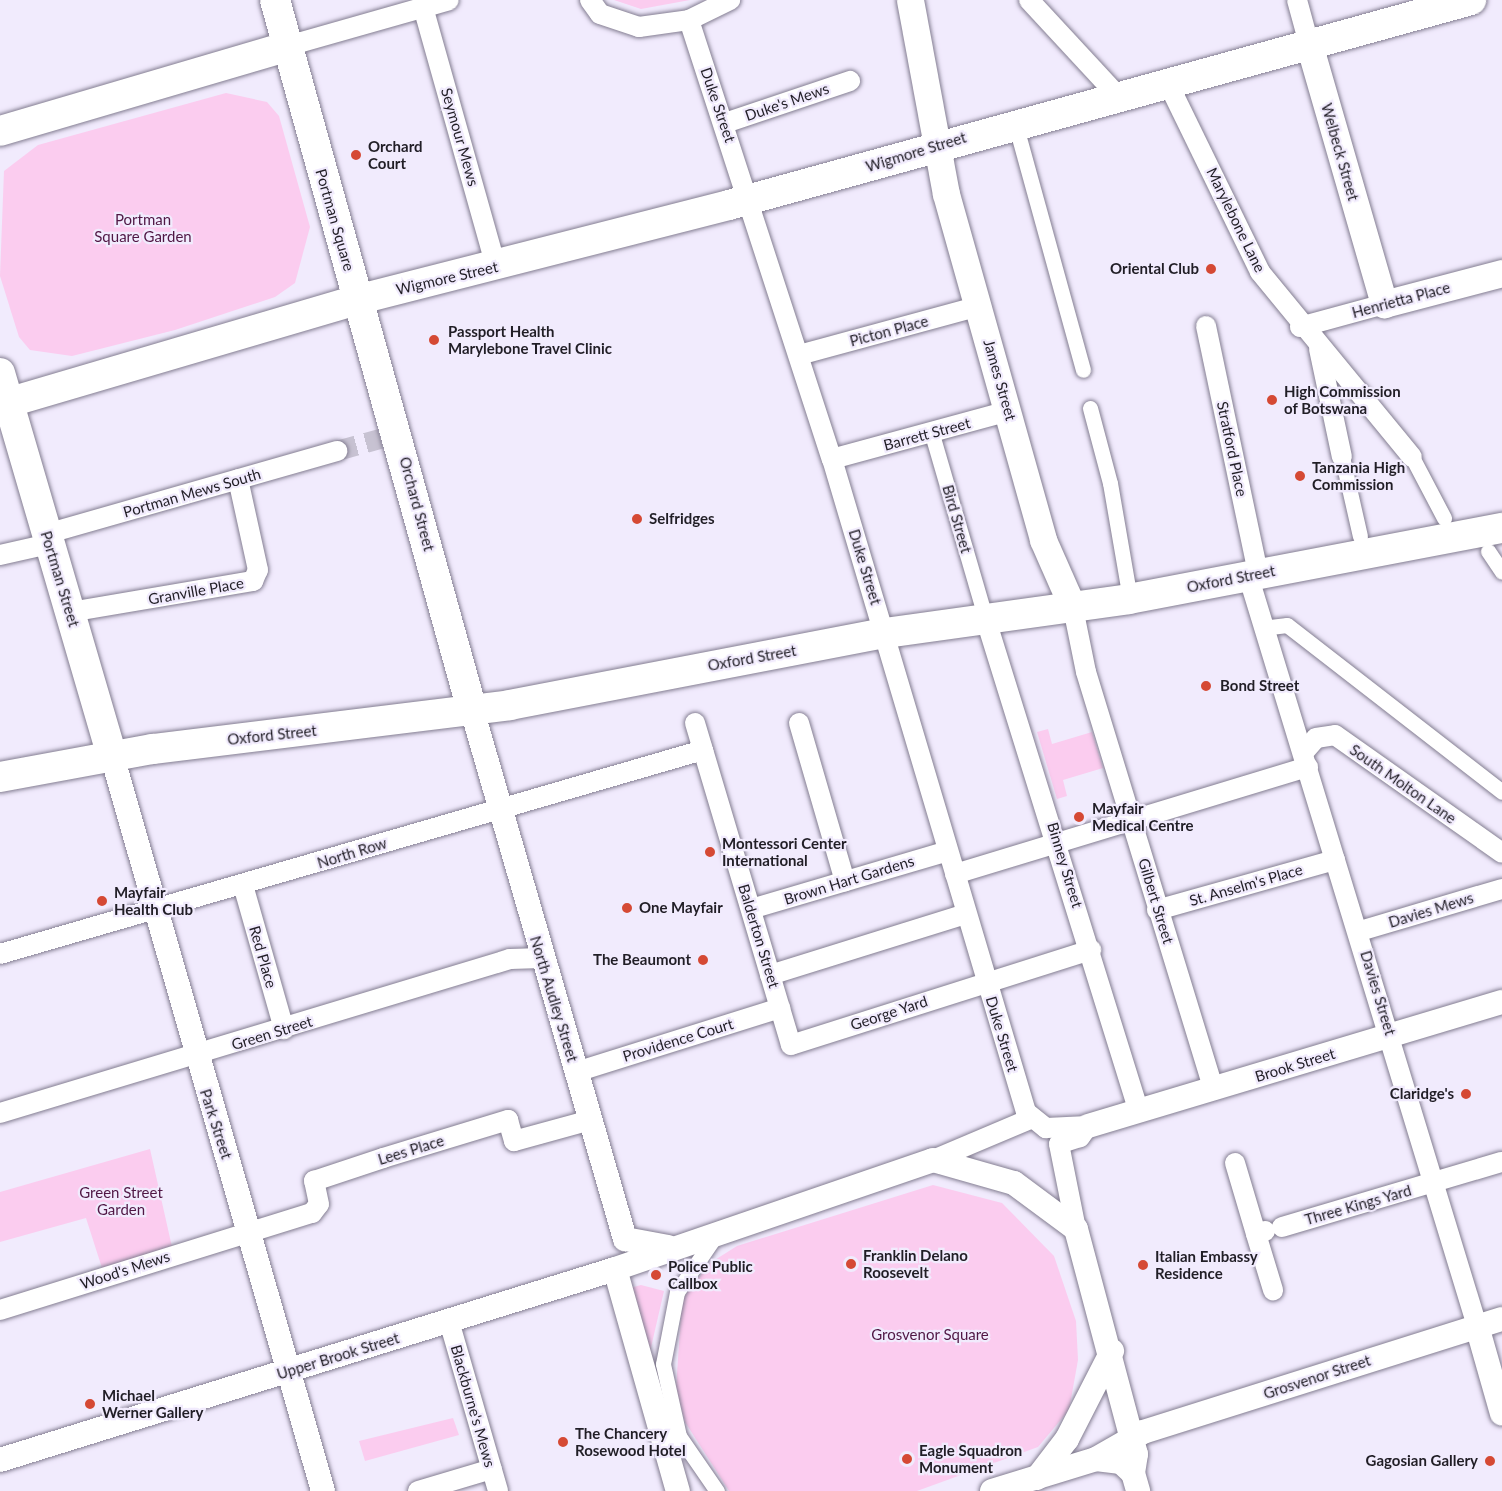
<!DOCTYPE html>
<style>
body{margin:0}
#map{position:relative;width:1502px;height:1491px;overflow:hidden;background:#f1ebfd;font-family:Lato,sans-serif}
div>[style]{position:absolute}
.green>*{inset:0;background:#fbccef}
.minor-tunnel>*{height:20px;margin-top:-10px;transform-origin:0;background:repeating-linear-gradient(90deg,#c7c2d2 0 20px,transparent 0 30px)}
.roads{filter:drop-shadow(0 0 2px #837d91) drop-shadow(0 0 2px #837d91)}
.pedestrian>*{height:15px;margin:-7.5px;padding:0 7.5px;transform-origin:7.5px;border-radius:7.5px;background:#fff}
.minor>*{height:20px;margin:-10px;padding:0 10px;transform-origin:10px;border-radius:10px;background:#fff}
.tertiary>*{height:24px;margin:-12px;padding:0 12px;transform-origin:12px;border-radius:12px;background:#fff}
.secondary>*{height:27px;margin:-13.5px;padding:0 13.5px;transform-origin:13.5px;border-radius:13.5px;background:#fff}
.primary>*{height:30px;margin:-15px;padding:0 15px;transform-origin:15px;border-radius:15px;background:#fff}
.dots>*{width:16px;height:16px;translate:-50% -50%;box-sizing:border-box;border:3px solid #f1ebfd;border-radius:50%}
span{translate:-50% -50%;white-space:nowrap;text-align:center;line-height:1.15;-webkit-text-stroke:4.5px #f1ebfd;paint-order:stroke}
.street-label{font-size:15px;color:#211e26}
.poi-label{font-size:15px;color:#211e26;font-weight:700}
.left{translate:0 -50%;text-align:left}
.right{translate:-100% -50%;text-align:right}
.park-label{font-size:15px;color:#501745}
</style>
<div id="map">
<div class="green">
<i style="clip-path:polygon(614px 0,690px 0,641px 9px)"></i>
<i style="clip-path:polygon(226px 93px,267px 102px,279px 116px,310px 227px,295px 283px,275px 297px,175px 330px,72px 356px,30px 350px,19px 337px,0 276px,4px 171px,38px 145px)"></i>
<i style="clip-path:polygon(1048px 729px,1052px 744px,1092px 732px,1103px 768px,1063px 780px,1067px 796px,1057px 799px,1037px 732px)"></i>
<i style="clip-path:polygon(150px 1149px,172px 1247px,102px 1268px,86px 1218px,0 1242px,0 1192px)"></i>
<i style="clip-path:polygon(933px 1185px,1002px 1203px,1054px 1256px,1076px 1321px,1078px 1360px,1069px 1410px,1038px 1447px,917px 1491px,729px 1491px,685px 1422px,676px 1389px,682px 1299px,710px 1263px,737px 1246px)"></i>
<i style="clip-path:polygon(641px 1285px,664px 1291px,649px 1356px,630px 1288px)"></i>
<i style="clip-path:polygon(453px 1418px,459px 1435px,365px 1461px,359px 1441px)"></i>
</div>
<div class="minor-tunnel">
<i style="left:337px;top:451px;width:45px;rotate:-15.6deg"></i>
</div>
<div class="roads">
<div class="pedestrian">
<i style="left:1015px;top:123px;width:256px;rotate:74.6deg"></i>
<i style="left:1090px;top:408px;width:78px;rotate:75.1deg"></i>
<i style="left:1110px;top:483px;width:106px;rotate:80.2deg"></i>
<i style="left:934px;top:441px;width:172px;rotate:73.8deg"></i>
<i style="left:1342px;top:457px;width:81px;rotate:77.2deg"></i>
<i style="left:1412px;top:457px;width:69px;rotate:62.3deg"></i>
<i style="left:1488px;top:551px;width:25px;rotate:56deg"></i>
<i style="left:1262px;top:628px;width:25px;rotate:-7deg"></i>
<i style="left:1287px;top:625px;width:272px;rotate:37.8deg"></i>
<i style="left:716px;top:1235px;width:69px;rotate:124.4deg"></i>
<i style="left:677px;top:1292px;width:73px;rotate:101deg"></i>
<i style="left:663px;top:1364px;width:74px;rotate:77.5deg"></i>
<i style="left:679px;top:1436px;width:67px;rotate:55.4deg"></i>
</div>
<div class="minor">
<i style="left:590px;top:0;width:17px;rotate:54deg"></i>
<i style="left:600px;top:14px;width:41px;rotate:18.4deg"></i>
<i style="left:639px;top:27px;width:50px;rotate:-8deg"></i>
<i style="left:689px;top:20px;width:46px;rotate:-26deg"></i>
<i style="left:1029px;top:0;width:129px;rotate:47.2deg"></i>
<i style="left:1297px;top:0;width:46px;rotate:74.7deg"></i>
<i style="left:423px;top:7px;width:270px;rotate:74.3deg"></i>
<i style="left:689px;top:20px;width:462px;rotate:72deg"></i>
<i style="left:832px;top:459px;width:681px;rotate:73.45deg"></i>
<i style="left:1026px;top:1112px;width:26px;rotate:39deg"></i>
<i style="left:1046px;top:1128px;width:42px;rotate:-2.7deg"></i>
<i style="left:1088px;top:1126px;width:14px;rotate:126deg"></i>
<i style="left:1080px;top:1137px;width:22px;rotate:162deg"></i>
<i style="left:288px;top:46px;width:167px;rotate:-15.9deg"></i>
<i style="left:1167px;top:81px;width:212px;rotate:64deg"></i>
<i style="left:1260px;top:272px;width:239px;rotate:50.6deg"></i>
<i style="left:725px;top:123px;width:132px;rotate:-18.6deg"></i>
<i style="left:1206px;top:326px;width:252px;rotate:78.1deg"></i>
<i style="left:1300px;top:327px;width:87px;rotate:-15.3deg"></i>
<i style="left:1319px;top:349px;width:110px;rotate:78deg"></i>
<i style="left:799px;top:355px;width:187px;rotate:-15.2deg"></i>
<i style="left:832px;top:459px;width:183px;rotate:-15.2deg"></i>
<i style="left:46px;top:534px;width:303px;rotate:-15.9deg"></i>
<i style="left:0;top:555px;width:50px;rotate:-12.7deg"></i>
<i style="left:1248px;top:575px;width:785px;rotate:73.04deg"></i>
<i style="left:1073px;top:608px;width:65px;rotate:78.5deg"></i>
<i style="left:1086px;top:672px;width:437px;rotate:73deg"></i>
<i style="left:70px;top:612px;width:186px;rotate:-9.6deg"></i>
<i style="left:253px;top:581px;width:12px;rotate:-66deg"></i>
<i style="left:258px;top:570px;width:93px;rotate:-102.4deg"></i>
<i style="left:986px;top:620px;width:515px;rotate:72.73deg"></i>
<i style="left:695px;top:723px;width:336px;rotate:73.4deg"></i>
<i style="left:791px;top:1045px;width:315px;rotate:-17.6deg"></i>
<i style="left:799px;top:723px;width:165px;rotate:73.8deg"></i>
<i style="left:1304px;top:752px;width:18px;rotate:-49deg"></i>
<i style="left:1316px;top:738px;width:19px;rotate:-9deg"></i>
<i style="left:1335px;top:735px;width:204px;rotate:35.2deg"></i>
<i style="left:955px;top:874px;width:369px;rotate:-16.9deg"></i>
<i style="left:243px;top:885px;width:150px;rotate:74.1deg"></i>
<i style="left:751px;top:909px;width:205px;rotate:-16.4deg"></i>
<i style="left:1157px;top:910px;width:185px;rotate:-15.7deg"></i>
<i style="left:1360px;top:931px;width:148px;rotate:-16.5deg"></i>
<i style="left:0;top:954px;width:732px;rotate:-16.18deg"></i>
<i style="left:770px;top:975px;width:205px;rotate:-17.3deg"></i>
<i style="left:576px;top:1072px;width:214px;rotate:-17.4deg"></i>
<i style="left:0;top:1113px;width:533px;rotate:-16.8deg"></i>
<i style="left:510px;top:959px;width:32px;rotate:-2deg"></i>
<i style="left:1059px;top:1144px;width:87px;rotate:78.7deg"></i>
<i style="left:933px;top:1160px;width:105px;rotate:-22.9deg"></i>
<i style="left:1235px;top:1163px;width:74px;rotate:73.5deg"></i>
<i style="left:1282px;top:1227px;width:229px;rotate:-16.5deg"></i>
<i style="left:1265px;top:1231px;width:9px;rotate:162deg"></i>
<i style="left:1256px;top:1234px;width:59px;rotate:73.1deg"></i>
<i style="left:0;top:1310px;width:327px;rotate:-17.3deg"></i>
<i style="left:312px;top:1213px;width:11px;rotate:-52deg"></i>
<i style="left:319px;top:1204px;width:24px;rotate:-102deg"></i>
<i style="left:314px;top:1181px;width:73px;rotate:-18.4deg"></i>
<i style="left:383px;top:1158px;width:131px;rotate:-16.9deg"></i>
<i style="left:508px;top:1120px;width:22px;rotate:74deg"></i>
<i style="left:514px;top:1141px;width:79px;rotate:-15.4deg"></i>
<i style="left:449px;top:1321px;width:177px;rotate:73.9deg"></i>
<i style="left:418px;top:1491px;width:77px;rotate:-16.6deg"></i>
</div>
<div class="tertiary">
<i style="left:472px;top:710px;width:551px;rotate:73.87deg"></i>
<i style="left:625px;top:1239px;width:44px;rotate:10.5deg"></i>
<i style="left:112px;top:756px;width:765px;rotate:73.98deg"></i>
<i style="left:1088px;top:1126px;width:432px;rotate:-16.7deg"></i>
<i style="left:615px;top:1269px;width:231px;rotate:74.2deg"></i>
<i style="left:1477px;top:1326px;width:91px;rotate:74.1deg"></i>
<i style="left:1096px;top:1459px;width:25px;rotate:7deg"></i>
<i style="left:1121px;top:1462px;width:16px;rotate:43deg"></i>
<i style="left:1133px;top:1473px;width:19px;rotate:74deg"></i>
<i style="left:0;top:1460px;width:644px;rotate:-17.25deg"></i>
<i style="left:615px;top:1269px;width:336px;rotate:-18.9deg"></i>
<i style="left:933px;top:1160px;width:84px;rotate:15.9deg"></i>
<i style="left:1014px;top:1183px;width:77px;rotate:36.6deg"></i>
<i style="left:1076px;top:1229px;width:233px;rotate:75.1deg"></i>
<i style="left:1136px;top:1454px;width:19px;rotate:99deg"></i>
<i style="left:1037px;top:1478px;width:49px;rotate:-52.4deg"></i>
<i style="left:1067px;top:1439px;width:99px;rotate:-62.9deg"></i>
<i style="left:992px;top:1491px;width:109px;rotate:-17.1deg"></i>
<i style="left:1096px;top:1459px;width:54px;rotate:-29.9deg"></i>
<i style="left:1143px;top:1432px;width:376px;rotate:-17.5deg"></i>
</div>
<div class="secondary">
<i style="left:910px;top:0;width:197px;rotate:79.5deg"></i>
<i style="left:946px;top:194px;width:359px;rotate:74.3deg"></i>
<i style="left:1043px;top:540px;width:74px;rotate:66.2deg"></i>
<i style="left:1309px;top:44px;width:271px;rotate:73.9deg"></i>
<i style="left:1384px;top:304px;width:122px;rotate:-14.7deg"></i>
</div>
<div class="primary">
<i style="left:275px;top:0;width:737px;rotate:74.49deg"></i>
<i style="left:0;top:131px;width:300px;rotate:-16.4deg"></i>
<i style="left:0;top:373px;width:399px;rotate:73.7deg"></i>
<i style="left:0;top:405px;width:375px;rotate:-16.4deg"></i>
<i style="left:360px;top:299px;width:381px;rotate:-14.3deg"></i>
<i style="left:729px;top:205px;width:770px;rotate:-15.44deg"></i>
<i style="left:0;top:777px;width:156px;rotate:-10.4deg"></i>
<i style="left:153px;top:749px;width:360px;rotate:-7deg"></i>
<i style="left:510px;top:705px;width:382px;rotate:-10.9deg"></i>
<i style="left:885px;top:633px;width:246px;rotate:-7.9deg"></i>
<i style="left:1129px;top:599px;width:380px;rotate:-10.8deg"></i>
</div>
</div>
<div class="dots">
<i style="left:356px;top:155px;background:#d54934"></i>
<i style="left:1211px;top:269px;background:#d54934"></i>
<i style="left:434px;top:340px;background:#d54934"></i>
<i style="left:1272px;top:400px;background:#d54934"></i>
<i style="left:1300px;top:476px;background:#d54934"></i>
<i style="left:637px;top:519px;background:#d54934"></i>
<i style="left:1206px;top:686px;background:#d54934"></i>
<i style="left:1079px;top:817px;background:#d54934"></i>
<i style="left:710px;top:852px;background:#d54934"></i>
<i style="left:102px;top:901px;background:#d54934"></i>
<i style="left:627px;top:908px;background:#d54934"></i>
<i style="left:703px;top:960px;background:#d54934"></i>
<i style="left:1466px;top:1094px;background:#d54934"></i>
<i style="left:851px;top:1264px;background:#d54934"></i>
<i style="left:1143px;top:1265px;background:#d54934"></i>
<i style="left:656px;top:1275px;background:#d54934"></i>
<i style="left:90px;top:1404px;background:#d54934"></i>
<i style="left:563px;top:1442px;background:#d54934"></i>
<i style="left:907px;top:1459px;background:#d54934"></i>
<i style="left:1490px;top:1461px;background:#d54934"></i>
</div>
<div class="street-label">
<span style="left:787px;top:102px;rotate:-19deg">Duke's Mews</span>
<span style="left:718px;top:105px;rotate:71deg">Duke Street</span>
<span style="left:460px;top:137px;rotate:74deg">Seymour Mews</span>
<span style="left:916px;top:152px;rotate:-17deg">Wigmore Street</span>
<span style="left:1340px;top:152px;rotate:74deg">Welbeck Street</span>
<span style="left:335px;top:220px;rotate:74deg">Portman Square</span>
<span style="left:1236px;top:220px;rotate:64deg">Marylebone Lane</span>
<span style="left:447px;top:278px;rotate:-13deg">Wigmore Street</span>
<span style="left:1401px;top:300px;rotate:-15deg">Henrietta Place</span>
<span style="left:889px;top:331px;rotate:-15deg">Picton Place</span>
<span style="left:1000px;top:380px;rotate:74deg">James Street</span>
<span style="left:927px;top:434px;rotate:-15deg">Barrett Street</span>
<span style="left:1232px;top:449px;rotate:78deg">Stratford Place</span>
<span style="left:192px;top:493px;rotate:-16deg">Portman Mews South</span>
<span style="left:417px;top:504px;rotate:75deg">Orchard Street</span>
<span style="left:957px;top:519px;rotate:74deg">Bird Street</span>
<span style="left:865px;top:567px;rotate:73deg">Duke Street</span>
<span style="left:60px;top:579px;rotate:73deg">Portman Street</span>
<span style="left:1231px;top:579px;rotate:-11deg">Oxford Street</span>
<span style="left:196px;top:591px;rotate:-10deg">Granville Place</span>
<span style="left:752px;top:658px;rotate:-10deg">Oxford Street</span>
<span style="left:272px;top:735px;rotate:-6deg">Oxford Street</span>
<span style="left:1403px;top:784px;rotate:35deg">South Molton Lane</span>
<span style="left:352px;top:853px;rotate:-17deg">North Row</span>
<span style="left:1065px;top:865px;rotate:73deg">Binney Street</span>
<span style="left:849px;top:880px;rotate:-17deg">Brown Hart Gardens</span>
<span style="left:1246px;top:885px;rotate:-16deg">St. Anselm's Place</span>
<span style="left:1156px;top:901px;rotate:73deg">Gilbert Street</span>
<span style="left:1431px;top:910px;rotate:-17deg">Davies Mews</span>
<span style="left:759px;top:936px;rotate:73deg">Balderton Street</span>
<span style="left:263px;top:957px;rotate:74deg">Red Place</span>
<span style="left:1378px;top:993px;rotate:73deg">Davies Street</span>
<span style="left:554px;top:999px;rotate:73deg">North Audley Street</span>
<span style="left:889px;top:1013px;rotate:-18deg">George Yard</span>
<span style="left:272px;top:1033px;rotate:-17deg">Green Street</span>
<span style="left:1002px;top:1034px;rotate:73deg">Duke Street</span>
<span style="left:678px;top:1040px;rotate:-17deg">Providence Court</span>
<span style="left:1295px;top:1065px;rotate:-17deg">Brook Street</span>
<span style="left:216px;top:1124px;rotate:72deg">Park Street</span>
<span style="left:411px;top:1150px;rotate:-17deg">Lees Place</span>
<span style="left:1358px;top:1205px;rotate:-16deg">Three Kings Yard</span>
<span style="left:125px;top:1270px;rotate:-18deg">Wood's Mews</span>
<span style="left:338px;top:1356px;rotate:-17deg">Upper Brook Street</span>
<span style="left:1317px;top:1377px;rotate:-18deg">Grosvenor Street</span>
<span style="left:473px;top:1406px;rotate:74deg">Blackburne's Mews</span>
</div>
<div class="poi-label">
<span class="left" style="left:368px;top:155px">Orchard<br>Court</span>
<span class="right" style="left:1199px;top:269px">Oriental Club</span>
<span class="left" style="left:448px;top:340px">Passport Health<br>Marylebone Travel Clinic</span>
<span class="left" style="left:1284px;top:400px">High Commission<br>of Botswana</span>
<span class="left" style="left:1312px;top:476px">Tanzania High<br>Commission</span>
<span class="left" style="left:649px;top:519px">Selfridges</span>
<span class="left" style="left:1220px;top:686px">Bond Street</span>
<span class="left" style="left:1092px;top:817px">Mayfair<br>Medical Centre</span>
<span class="left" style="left:722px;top:852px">Montessori Center<br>International</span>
<span class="left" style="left:114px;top:901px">Mayfair<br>Health Club</span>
<span class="left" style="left:639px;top:908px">One Mayfair</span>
<span class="right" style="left:691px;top:960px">The Beaumont</span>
<span class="right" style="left:1454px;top:1094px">Claridge's</span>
<span class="left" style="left:863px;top:1264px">Franklin Delano<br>Roosevelt</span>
<span class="left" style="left:1155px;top:1265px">Italian Embassy<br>Residence</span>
<span class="left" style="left:668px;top:1275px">Police Public<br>Callbox</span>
<span class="left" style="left:102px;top:1404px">Michael<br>Werner Gallery</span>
<span class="left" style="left:575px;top:1442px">The Chancery<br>Rosewood Hotel</span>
<span class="left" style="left:919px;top:1459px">Eagle Squadron<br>Monument</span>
<span class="right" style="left:1478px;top:1461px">Gagosian Gallery</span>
</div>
<div class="park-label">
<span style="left:143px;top:228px">Portman<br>Square Garden</span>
<span style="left:121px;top:1201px">Green Street<br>Garden</span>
<span style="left:930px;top:1335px">Grosvenor Square</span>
</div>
</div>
